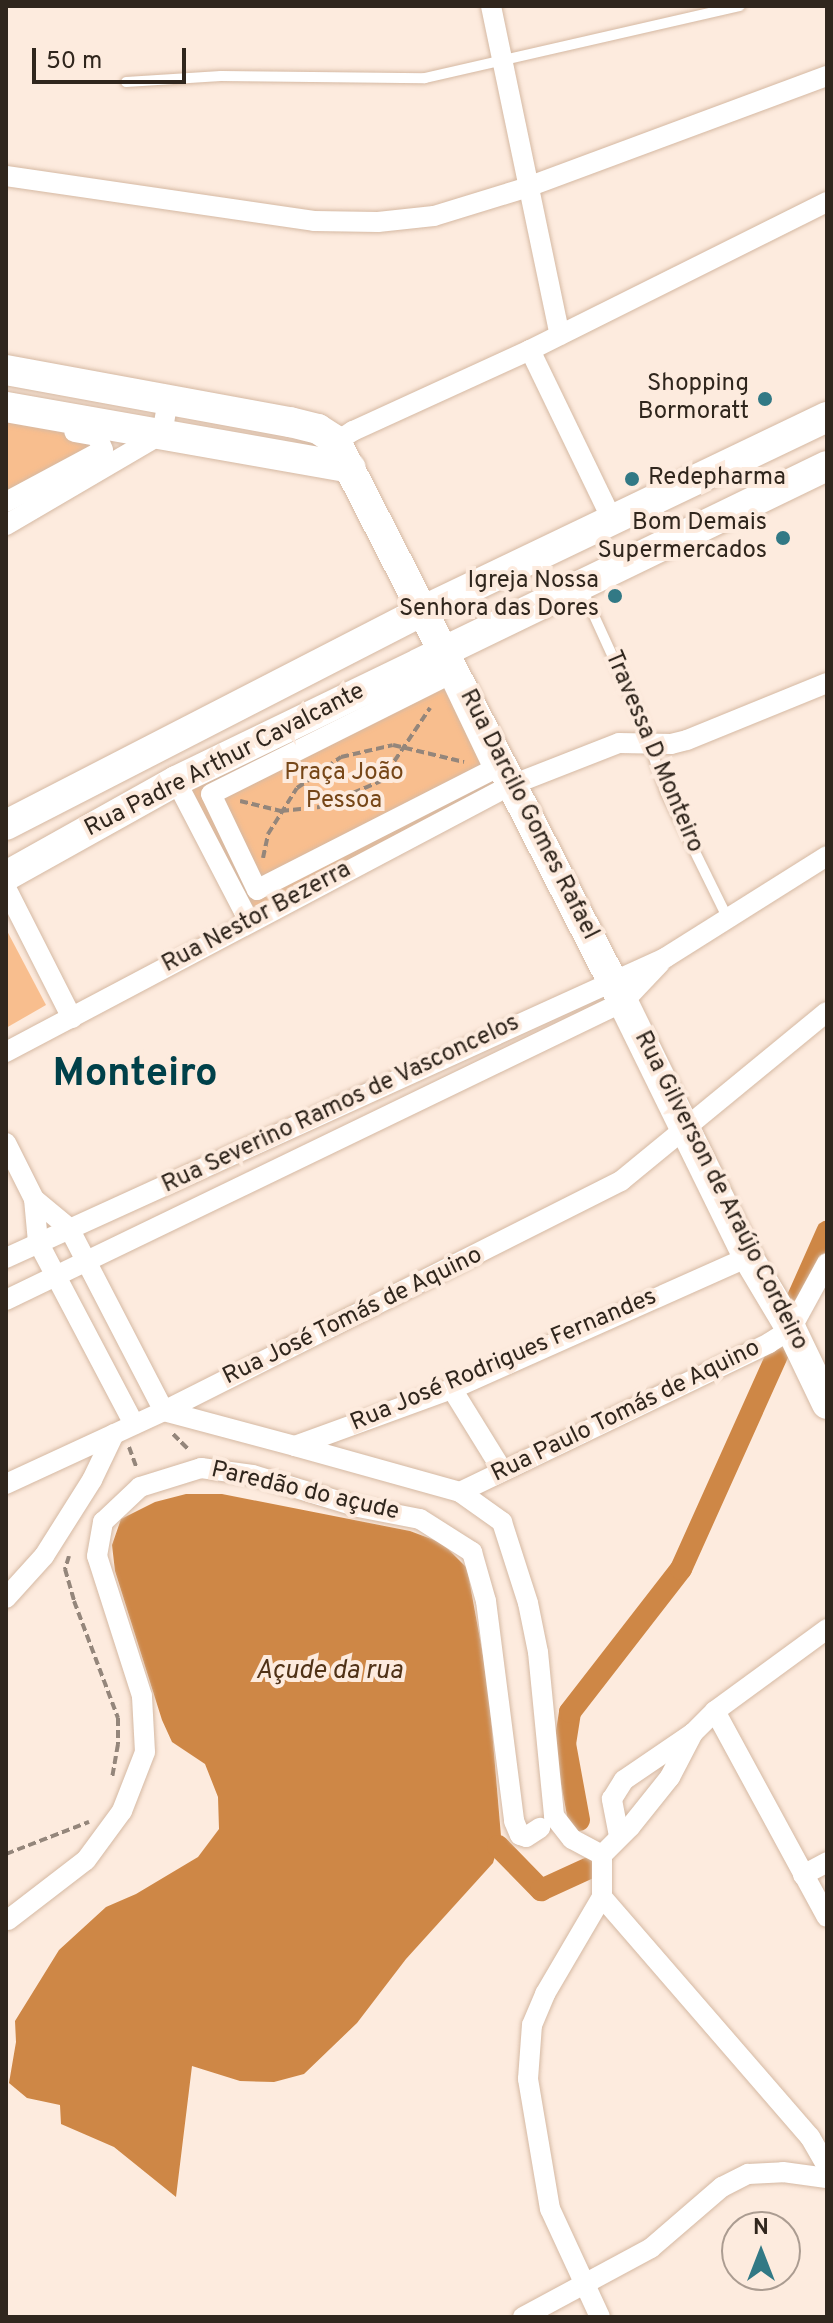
<!DOCTYPE html>
<meta charset="utf-8">
<style>
body{margin:0}
#map{position:relative;width:833px;height:2323px;overflow:hidden;background:#fdebde;font-family:Overpass,sans-serif}
div>[style]{position:absolute}
.green>*{inset:0;background:#f8be8e}
.water>*{inset:0;background:#ce8746}
.canal>*{height:22px;margin:-11px;padding:0 11px;transform-origin:11px;border-radius:11px;background:#ce8746}
.path>*{height:4px;margin-top:-2px;transform-origin:0;background:repeating-linear-gradient(90deg,#94867b 0 8px,transparent 0 12px)}
.roads{filter:drop-shadow(0 0 2px #d5b9a3) drop-shadow(0 0 2px #d5b9a3)}
.lane>*{height:10px;margin:-5px;padding:0 5px;transform-origin:5px;border-radius:5px;background:#fff}
.street>*{height:20px;margin:-10px;padding:0 10px;transform-origin:10px;border-radius:10px;background:#fff}
.secondary>*{height:30px;margin:-15px;padding:0 15px;transform-origin:15px;border-radius:15px;background:#fff}
.dots>*{width:22px;height:22px;translate:-50% -50%;box-sizing:border-box;border:4px solid #fdebde;border-radius:50%}
span{translate:-50% -50%;white-space:nowrap;text-align:center;line-height:1.15;-webkit-text-stroke:8px #fdebde;paint-order:stroke}
.poi-label{font-size:24px;color:#30261d}
.right{translate:-100% -50%;text-align:right}
.left{translate:0 -50%;text-align:left}
.street-label{font-size:24px;color:#30261d}
.park-label{font-size:24px;color:#764617}
.water-label{font-size:26px;color:#503217;font-style:italic}
.town-label{font-size:40px;color:#004049;font-weight:700}
.frame{position:absolute;inset:0;border:8px solid #30261d;pointer-events:none}
.north{position:absolute;left:721px;top:2211px;width:80px;height:80px;box-sizing:border-box;background:#fdebde;border:2px solid #ab9c91;border-radius:50%;rotate:0deg;font-size:22px;font-weight:700;line-height:32px;text-align:center;color:#30261d}
.north::after{content:'';display:block;margin:auto;width:28px;height:36px;background:#327985;clip-path:polygon(50% 0,100% 100%,50% 72%,0 100%)}
.scale{position:absolute;left:32px;top:48px;width:154px;height:36px;box-sizing:border-box;border:4px solid #30261d;border-top:0;padding-left:10px;font-size:24px;line-height:28px;white-space:nowrap;color:#30261d;-webkit-text-stroke:6px #fdebde;paint-order:stroke}
</style>
<div id="map">
<div class="green">
<i style="clip-path:polygon(6px 421px,97px 436px,103px 450px,6px 502px)"></i>
<i style="clip-path:polygon(443px 663px,501px 784px,254px 908px,187px 791px)"></i>
<i style="clip-path:polygon(6px 929px,46px 1005px,6px 1028px)"></i>
</div>
<div class="water">
<i style="clip-path:polygon(186px 1494px,222px 1494px,410px 1531px,442px 1543px,467px 1568px,488px 1683px,501px 1836px,493px 1863px,406px 1959px,357px 2023px,304px 2074px,274px 2082px,240px 2081px,192px 2066px,176px 2197px,114px 2147px,61px 2124px,60px 2105px,27px 2098px,9px 2083px,16px 2042px,15px 2021px,59px 1950px,106px 1907px,136px 1894px,198px 1857px,219px 1829px,218px 1797px,205px 1764px,172px 1742px,162px 1720px,115px 1571px,112px 1545px,121px 1519px,155px 1502px)"></i>
</div>
<div class="canal">
<i style="left:796px;top:1302px;width:77px;rotate:-66.1deg"></i>
<i style="left:579px;top:1820px;width:77px;rotate:-100.4deg"></i>
<i style="left:565px;top:1744px;width:32px;rotate:-81deg"></i>
<i style="left:570px;top:1712px;width:181px;rotate:-52.2deg"></i>
<i style="left:681px;top:1569px;width:239px;rotate:-65.8deg"></i>
<i style="left:498px;top:1846px;width:62px;rotate:45.7deg"></i>
<i style="left:541px;top:1890px;width:51px;rotate:-24.5deg"></i>
</div>
<div class="path">
<i style="left:240px;top:801px;width:42px;rotate:13.7deg"></i>
<i style="left:281px;top:811px;width:39px;rotate:-6deg"></i>
<i style="left:320px;top:807px;width:66px;rotate:-23.1deg"></i>
<i style="left:381px;top:781px;width:88px;rotate:-56.1deg"></i>
<i style="left:263px;top:858px;width:25px;rotate:-78deg"></i>
<i style="left:268px;top:834px;width:54px;rotate:-57.8deg"></i>
<i style="left:297px;top:788px;width:54px;rotate:-35.2deg"></i>
<i style="left:341px;top:757px;width:53px;rotate:-13deg"></i>
<i style="left:393px;top:745px;width:73px;rotate:13.5deg"></i>
<i style="left:173px;top:1434px;width:23px;rotate:45deg"></i>
<i style="left:129px;top:1447px;width:23px;rotate:70deg"></i>
<i style="left:69px;top:1556px;width:14px;rotate:107deg"></i>
<i style="left:65px;top:1569px;width:33px;rotate:74deg"></i>
<i style="left:74px;top:1601px;width:125px;rotate:69.4deg"></i>
<i style="left:118px;top:1718px;width:26px;rotate:90deg"></i>
<i style="left:118px;top:1744px;width:34px;rotate:100deg"></i>
<i style="left:6px;top:1854px;width:89px;rotate:-21.1deg"></i>
</div>
<div class="roads">
<div class="lane">
<i style="left:126px;top:82px;width:95px;rotate:-3.6deg"></i>
<i style="left:221px;top:76px;width:204px;rotate:0.6deg"></i>
<i style="left:425px;top:78px;width:323px;rotate:-12.9deg"></i>
<i style="left:581px;top:587px;width:140px;rotate:65.5deg"></i>
<i style="left:639px;top:714px;width:83px;rotate:71.1deg"></i>
<i style="left:666px;top:793px;width:138px;rotate:63.8deg"></i>
</div>
<div class="street">
<i style="left:491px;top:6px;width:336px;rotate:78.2deg"></i>
<i style="left:6px;top:176px;width:311px;rotate:8.3deg"></i>
<i style="left:314px;top:221px;width:64px;rotate:0.9deg"></i>
<i style="left:378px;top:222px;width:56px;rotate:-6.1deg"></i>
<i style="left:434px;top:216px;width:98px;rotate:-17.1deg"></i>
<i style="left:528px;top:187px;width:319px;rotate:-20.4deg"></i>
<i style="left:530px;top:350px;width:189px;rotate:64.2deg"></i>
<i style="left:329px;top:447px;width:29px;rotate:-34deg"></i>
<i style="left:353px;top:431px;width:195px;rotate:-24.6deg"></i>
<i style="left:530px;top:350px;width:332px;rotate:-26.5deg"></i>
<i style="left:6px;top:502px;width:110px;rotate:-28.2deg"></i>
<i style="left:103px;top:450px;width:15px;rotate:-113deg"></i>
<i style="left:97px;top:436px;width:23px;rotate:-170deg"></i>
<i style="left:6px;top:525px;width:181px;rotate:-30.3deg"></i>
<i style="left:162px;top:434px;width:34px;rotate:-80deg"></i>
<i style="left:449px;top:675px;width:104px;rotate:64.4deg"></i>
<i style="left:494px;top:769px;width:266px;rotate:153deg"></i>
<i style="left:257px;top:890px;width:106px;rotate:-115.6deg"></i>
<i style="left:211px;top:794px;width:266px;rotate:-26.6deg"></i>
<i style="left:176px;top:781px;width:158px;rotate:62.5deg"></i>
<i style="left:6px;top:888px;width:146px;rotate:63.1deg"></i>
<i style="left:6px;top:1052px;width:569px;rotate:-27.87deg"></i>
<i style="left:509px;top:786px;width:118px;rotate:-21.4deg"></i>
<i style="left:619px;top:743px;width:52px;rotate:1.1deg"></i>
<i style="left:671px;top:744px;width:16px;rotate:-14deg"></i>
<i style="left:687px;top:740px;width:151px;rotate:-22.2deg"></i>
<i style="left:6px;top:1143px;width:63px;rotate:63.4deg"></i>
<i style="left:34px;top:1199px;width:43px;rotate:84.7deg"></i>
<i style="left:38px;top:1242px;width:206px;rotate:62.2deg"></i>
<i style="left:34px;top:1199px;width:45px;rotate:39.6deg"></i>
<i style="left:69px;top:1228px;width:206px;rotate:62.6deg"></i>
<i style="left:6px;top:1258px;width:724px;rotate:-24.48deg"></i>
<i style="left:665px;top:958px;width:191px;rotate:-32.2deg"></i>
<i style="left:6px;top:1300px;width:685px;rotate:-25.78deg"></i>
<i style="left:623px;top:1002px;width:54px;rotate:-46.5deg"></i>
<i style="left:452px;top:1389px;width:95px;rotate:58.3deg"></i>
<i style="left:164px;top:1411px;width:136px;rotate:15deg"></i>
<i style="left:295px;top:1446px;width:167px;rotate:-20deg"></i>
<i style="left:452px;top:1389px;width:324px;rotate:-24deg"></i>
<i style="left:295px;top:1446px;width:171px;rotate:15.6deg"></i>
<i style="left:460px;top:1492px;width:52px;rotate:35.5deg"></i>
<i style="left:502px;top:1522px;width:85px;rotate:72.2deg"></i>
<i style="left:528px;top:1603px;width:50px;rotate:78.5deg"></i>
<i style="left:538px;top:1652px;width:165px;rotate:84.4deg"></i>
<i style="left:554px;top:1816px;width:29px;rotate:52deg"></i>
<i style="left:572px;top:1839px;width:34px;rotate:28deg"></i>
<i style="left:6px;top:1484px;width:174px;rotate:-24.8deg"></i>
<i style="left:164px;top:1411px;width:512px;rotate:-26.72deg"></i>
<i style="left:621px;top:1181px;width:266px;rotate:-39.4deg"></i>
<i style="left:460px;top:1492px;width:343px;rotate:-25.7deg"></i>
<i style="left:769px;top:1343px;width:26px;rotate:-32deg"></i>
<i style="left:791px;top:1329px;width:75px;rotate:-61.4deg"></i>
<i style="left:6px;top:1598px;width:57px;rotate:-47.9deg"></i>
<i style="left:44px;top:1556px;width:90px;rotate:-57.7deg"></i>
<i style="left:92px;top:1480px;width:51px;rotate:-64.4deg"></i>
<i style="left:715px;top:1711px;width:234px;rotate:61.5deg"></i>
<i style="left:619px;top:1836px;width:38px;rotate:-101deg"></i>
<i style="left:612px;top:1799px;width:22px;rotate:-58deg"></i>
<i style="left:624px;top:1780px;width:83px;rotate:-34.3deg"></i>
<i style="left:693px;top:1733px;width:31px;rotate:-45deg"></i>
<i style="left:715px;top:1711px;width:139px;rotate:-36.2deg"></i>
<i style="left:803px;top:1875px;width:27px;rotate:-28deg"></i>
<i style="left:602px;top:1897px;width:318px;rotate:49.1deg"></i>
<i style="left:810px;top:2137px;width:34px;rotate:60deg"></i>
<i style="left:8px;top:1920px;width:98px;rotate:-37.6deg"></i>
<i style="left:86px;top:1860px;width:61px;rotate:-53.7deg"></i>
<i style="left:122px;top:1811px;width:63px;rotate:-68.7deg"></i>
<i style="left:145px;top:1752px;width:56px;rotate:-93.1deg"></i>
<i style="left:142px;top:1696px;width:147px;rotate:-107.8deg"></i>
<i style="left:97px;top:1556px;width:35px;rotate:-80deg"></i>
<i style="left:103px;top:1522px;width:51px;rotate:-43.4deg"></i>
<i style="left:140px;top:1487px;width:64px;rotate:-17.3deg"></i>
<i style="left:201px;top:1468px;width:52px;rotate:7.7deg"></i>
<i style="left:253px;top:1475px;width:110px;rotate:16.9deg"></i>
<i style="left:358px;top:1507px;width:63px;rotate:11deg"></i>
<i style="left:420px;top:1519px;width:62px;rotate:32.4deg"></i>
<i style="left:472px;top:1552px;width:51px;rotate:74.1deg"></i>
<i style="left:486px;top:1601px;width:222px;rotate:82.7deg"></i>
<i style="left:514px;top:1821px;width:15px;rotate:67deg"></i>
<i style="left:520px;top:1835px;width:6px;rotate:18deg"></i>
<i style="left:526px;top:1837px;width:17px;rotate:-33deg"></i>
<i style="left:523px;top:2317px;width:145px;rotate:-28.3deg"></i>
<i style="left:651px;top:2248px;width:94px;rotate:-40.7deg"></i>
<i style="left:722px;top:2187px;width:29px;rotate:-27deg"></i>
<i style="left:748px;top:2174px;width:35px;rotate:-3deg"></i>
<i style="left:783px;top:2172px;width:44px;rotate:7.8deg"></i>
<i style="left:600px;top:2317px;width:119px;rotate:-114.8deg"></i>
<i style="left:550px;top:2209px;width:132px;rotate:-99.6deg"></i>
<i style="left:528px;top:2079px;width:54px;rotate:-85.8deg"></i>
<i style="left:532px;top:2025px;width:34px;rotate:-67deg"></i>
<i style="left:545px;top:1994px;width:113px;rotate:-59.6deg"></i>
<i style="left:602px;top:1897px;width:42px;rotate:-90deg"></i>
<i style="left:602px;top:1855px;width:40px;rotate:-45deg"></i>
<i style="left:630px;top:1827px;width:64px;rotate:-51.3deg"></i>
<i style="left:670px;top:1777px;width:50px;rotate:-62.4deg"></i>
</div>
<div class="secondary">
<i style="left:6px;top:370px;width:289px;rotate:10.4deg"></i>
<i style="left:290px;top:422px;width:29px;rotate:14deg"></i>
<i style="left:318px;top:429px;width:20px;rotate:33deg"></i>
<i style="left:335px;top:440px;width:631px;rotate:62.87deg"></i>
<i style="left:623px;top:1002px;width:284px;rotate:63.9deg"></i>
<i style="left:748px;top:1257px;width:84px;rotate:59.2deg"></i>
<i style="left:791px;top:1329px;width:83px;rotate:64.4deg"></i>
<i style="left:6px;top:407px;width:350px;rotate:10deg"></i>
<i style="left:6px;top:825px;width:470px;rotate:-27.2deg"></i>
<i style="left:424px;top:610px;width:447px;rotate:-25.6deg"></i>
<i style="left:6px;top:876px;width:195px;rotate:-29.2deg"></i>
<i style="left:176px;top:781px;width:723px;rotate:-25.82deg"></i>
</div>
</div>
<div class="dots">
<i style="left:765px;top:399px;background:#327985"></i>
<i style="left:632px;top:479px;background:#327985"></i>
<i style="left:783px;top:538px;background:#327985"></i>
<i style="left:615px;top:596px;background:#327985"></i>
</div>
<div class="poi-label">
<span class="right" style="left:749px;top:399px">Shopping<br>Bormoratt</span>
<span class="left" style="left:648px;top:479px">Redepharma</span>
<span class="right" style="left:767px;top:538px">Bom Demais<br>Supermercados</span>
<span class="right" style="left:599px;top:596px">Igreja Nossa<br>Senhora das Dores</span>
</div>
<div class="street-label">
<span style="left:653px;top:752px;rotate:67deg">Travessa D Monteiro</span>
<span style="left:225px;top:761px;rotate:-27deg">Rua Padre Arthur Cavalcante</span>
<span style="left:528px;top:815px;rotate:63deg">Rua Darcilo Gomes Rafael</span>
<span style="left:257px;top:918px;rotate:-28deg">Rua Nestor Bezerra</span>
<span style="left:341px;top:1105px;rotate:-25deg">Rua Severino Ramos de Vasconcelos</span>
<span style="left:720px;top:1191px;rotate:63deg">Rua Gilverson de Araújo Cordeiro</span>
<span style="left:353px;top:1317px;rotate:-26deg">Rua José Tomás de Aquino</span>
<span style="left:504px;top:1361px;rotate:-23deg">Rua José Rodrigues Fernandes</span>
<span style="left:626px;top:1412px;rotate:-26deg">Rua Paulo Tomás de Aquino</span>
<span style="left:305px;top:1492px;rotate:13deg">Paredão do açude</span>
</div>
<div class="park-label">
<span style="left:344px;top:788px">Praça João<br>Pessoa</span>
</div>
<div class="water-label">
<span style="left:329px;top:1672px">Açude da rua</span>
</div>
<div class="town-label">
<span style="left:135px;top:1075px">Monteiro</span>
</div>
<div class="frame"></div>
<div class="north">N</div>
<div class="scale">50 m</div>
</div>
